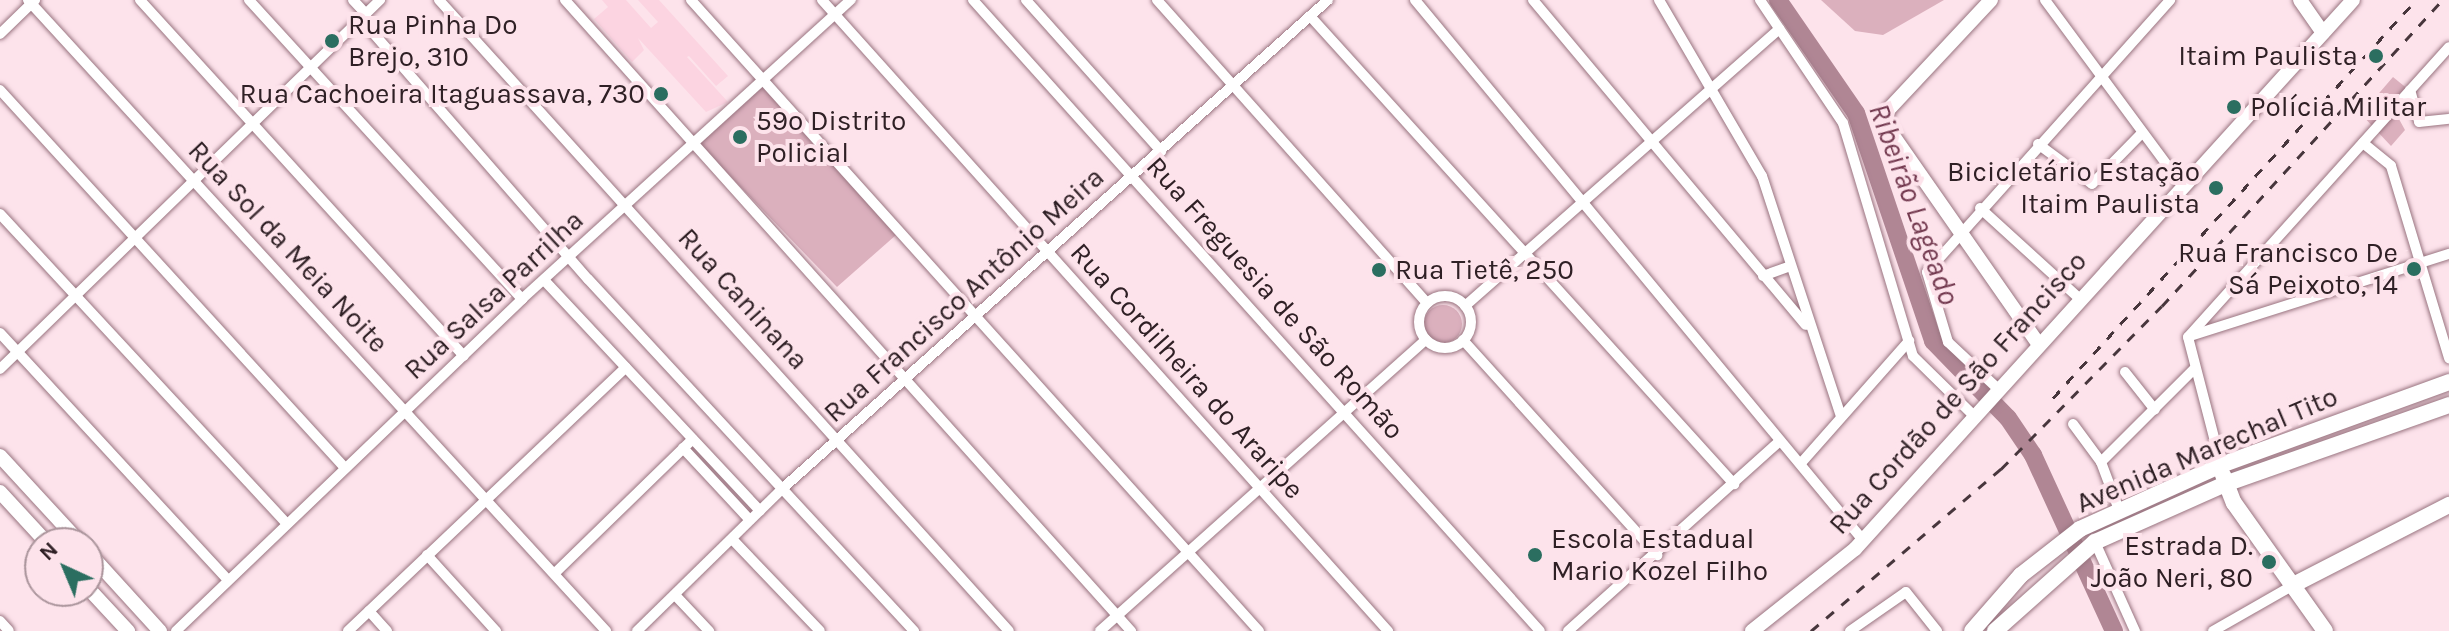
<!DOCTYPE html>
<meta charset="utf-8">
<style>
body{margin:0}
#map{position:relative;width:2449px;height:631px;overflow:hidden;background:#fde3eb;font-family:Karla,sans-serif}
div>[style]{position:absolute}
.built>*{inset:0;background:#fcd4e1}
.green>*{inset:0;background:#dbb0bd}
.round{border-radius:50%}
.river>*{height:18px;margin:-9px;padding:0 9px;transform-origin:9px;border-radius:9px;background:#b08694}
.roads{filter:drop-shadow(0 0 2px #997480) drop-shadow(0 0 2px #997480)}
.street>*{height:10px;margin:-5px;padding:0 5px;transform-origin:5px;border-radius:5px;background:#fff}
.street>.ring{margin:-5px;padding:0;box-sizing:content-box;background:none;border:10px solid #fff;border-radius:50%}
.secondary>*{height:14px;margin:-7px;padding:0 7px;transform-origin:7px;border-radius:7px;background:#fff}
.primary>*{height:16px;margin:-8px;padding:0 8px;transform-origin:8px;border-radius:8px;background:#fff}
.rail>*{height:3px;margin-top:-1.5px;transform-origin:0;background:repeating-linear-gradient(90deg,#47363c 0 10px,transparent 0 20px)}
.dots>*{width:22px;height:22px;translate:-50% -50%;box-sizing:border-box;border:4px solid #fde3eb;border-radius:50%}
span{translate:-50% -50%;white-space:nowrap;text-align:center;line-height:1.15;-webkit-text-stroke:8px #fde3eb;paint-order:stroke}
.poi-label{font-size:28px;color:#2f2025}
.left{translate:0 -50%;text-align:left}
.right{translate:-100% -50%;text-align:right}
.street-label{font-size:28px;color:#2f2025}
.water-label{font-size:30px;color:#743a50;font-style:italic}
.north{position:absolute;left:24px;top:527px;width:80px;height:80px;box-sizing:border-box;background:#fde3eb;border:2px solid #ab959c;border-radius:50%;rotate:316deg;font-size:22px;font-weight:700;line-height:32px;text-align:center;color:#2f2025}
.north::after{content:'';display:block;margin:auto;width:28px;height:36px;background:#2b6e60;clip-path:polygon(50% 0,100% 100%,50% 72%,0 100%)}
</style>
<div id="map">
<div class="built">
<i style="clip-path:polygon(602px 0,626px 0,651px 28px,658px 22px,638px 0,659px 0,728px 76px,716px 86px,689px 56px,687px 57px,728px 102px,706px 112px,638px 38px,644px 50px,632px 62px,594px 19px,608px 7px)"></i>
</div>
<div class="green">
<i style="clip-path:polygon(1821px 0,1944px 0,1883px 35px,1855px 31px)"></i>
<i style="clip-path:polygon(2393px 77px,2409px 90px,2394px 110px,2405px 130px,2391px 146px,2361px 114px)"></i>
<i style="clip-path:polygon(763px 86px,896px 235px,837px 287px,698px 143px)"></i>
<i class="round" style="left:1424px;top:305px;width:38px;height:38px"></i>
</div>
<div class="river">
<i style="left:1778px;top:0;width:137px;rotate:55.4deg"></i>
<i style="left:1856px;top:113px;width:241px;rotate:71.3deg"></i>
<i style="left:1933px;top:341px;width:107px;rotate:45.8deg"></i>
<i style="left:2008px;top:418px;width:45px;rotate:56deg"></i>
<i style="left:2033px;top:455px;width:194px;rotate:65.3deg"></i>
</div>
<div class="roads">
<div class="street">
<i style="left:28px;top:0;width:856px;rotate:47.51deg"></i>
<i style="left:140px;top:0;width:481px;rotate:47.7deg"></i>
<i style="left:249px;top:0;width:405px;rotate:47.6deg"></i>
<i style="left:353px;top:0;width:19px;rotate:47deg"></i>
<i style="left:439px;top:0;width:850px;rotate:47.91deg"></i>
<i style="left:565px;top:0;width:848px;rotate:48.11deg"></i>
<i style="left:691px;top:0;width:849px;rotate:48.01deg"></i>
<i style="left:822px;top:0;width:848px;rotate:48.11deg"></i>
<i style="left:973px;top:0;width:848px;rotate:48.06deg"></i>
<i style="left:1026px;top:0;width:203px;rotate:48.2deg"></i>
<i style="left:1157px;top:0;width:406px;rotate:48.3deg"></i>
<i style="left:1415px;top:0;width:700px;rotate:50.33deg"></i>
<i style="left:1533px;top:0;width:424px;rotate:50deg"></i>
<i style="left:1659px;top:0;width:204px;rotate:59.7deg"></i>
<i style="left:1762px;top:176px;width:253px;rotate:71.8deg"></i>
<i style="left:1760px;top:0;width:148px;rotate:56deg"></i>
<i style="left:1843px;top:123px;width:243px;rotate:73.3deg"></i>
<i style="left:1913px;top:356px;width:83px;rotate:44.5deg"></i>
<i style="left:2045px;top:0;width:230px;rotate:53.5deg"></i>
<i style="left:1310px;top:16px;width:632px;rotate:47.82deg"></i>
<i style="left:361px;top:19px;width:345px;rotate:48.9deg"></i>
<i style="left:588px;top:279px;width:480px;rotate:47.2deg"></i>
<i style="left:0;top:34px;width:49px;rotate:-44.2deg"></i>
<i style="left:0;top:90px;width:512px;rotate:47.61deg"></i>
<i style="left:2410px;top:90px;width:33px;rotate:74deg"></i>
<i style="left:2419px;top:122px;width:30px;rotate:-6deg"></i>
<i style="left:2363px;top:143px;width:36px;rotate:39deg"></i>
<i style="left:2391px;top:166px;width:201px;rotate:73.2deg"></i>
<i style="left:2038px;top:144px;width:67px;rotate:36.5deg"></i>
<i style="left:2092px;top:184px;width:71px;rotate:-45.6deg"></i>
<i style="left:1980px;top:208px;width:134px;rotate:42.3deg"></i>
<i style="left:0;top:214px;width:422px;rotate:47.2deg"></i>
<i style="left:1763px;top:276px;width:29px;rotate:-20deg"></i>
<i style="left:544px;top:280px;width:316px;rotate:46.9deg"></i>
<i class="ring" style="left:1419px;top:296px;width:42px;height:42px"></i>
<i style="left:1465px;top:306px;width:419px;rotate:-41.4deg"></i>
<i style="left:0;top:333px;width:336px;rotate:47.3deg"></i>
<i style="left:2190px;top:336px;width:272px;rotate:-17.6deg"></i>
<i style="left:2188px;top:337px;width:390px;rotate:-48deg"></i>
<i style="left:2188px;top:337px;width:132px;rotate:75.5deg"></i>
<i style="left:1463px;top:340px;width:290px;rotate:47.9deg"></i>
<i style="left:0;top:369px;width:530px;rotate:-44.16deg"></i>
<i style="left:2125px;top:372px;width:48px;rotate:51.7deg"></i>
<i style="left:1996px;top:387px;width:66px;rotate:-136.8deg"></i>
<i style="left:1948px;top:342px;width:73px;rotate:-106.7deg"></i>
<i style="left:1927px;top:272px;width:365px;rotate:-48.2deg"></i>
<i style="left:2073px;top:424px;width:47px;rotate:53.6deg"></i>
<i style="left:2101px;top:462px;width:51px;rotate:69.4deg"></i>
<i style="left:683px;top:448px;width:98px;rotate:47.1deg"></i>
<i style="left:1802px;top:462px;width:162px;rotate:-48.5deg"></i>
<i style="left:2101px;top:462px;width:132px;rotate:-45deg"></i>
<i style="left:732px;top:539px;width:127px;rotate:46.3deg"></i>
<i style="left:2095px;top:542px;width:98px;rotate:65.8deg"></i>
<i style="left:427px;top:555px;width:103px;rotate:47.8deg"></i>
<i style="left:555px;top:573px;width:192px;rotate:-44.2deg"></i>
<i style="left:675px;top:595px;width:50px;rotate:46.6deg"></i>
<i style="left:369px;top:611px;width:27px;rotate:48deg"></i>
<i style="left:0;top:621px;width:13px;rotate:48deg"></i>
<i style="left:176px;top:631px;width:480px;rotate:-43.8deg"></i>
<i style="left:522px;top:299px;width:445px;rotate:-42.3deg"></i>
<i style="left:348px;top:631px;width:383px;rotate:-43.5deg"></i>
<i style="left:637px;top:631px;width:203px;rotate:-44.4deg"></i>
<i style="left:782px;top:489px;width:733px;rotate:-41.85deg"></i>
<i style="left:1100px;top:631px;width:437px;rotate:-41.8deg"></i>
<i style="left:1568px;top:631px;width:285px;rotate:-41.9deg"></i>
<i style="left:1850px;top:631px;width:68px;rotate:-34.9deg"></i>
<i style="left:1906px;top:592px;width:50px;rotate:51.5deg"></i>
<i style="left:2213px;top:631px;width:97px;rotate:-29.7deg"></i>
</div>
<div class="secondary">
<i style="left:1991px;top:0;width:151px;rotate:133.1deg"></i>
<i style="left:1888px;top:110px;width:14px;rotate:102deg"></i>
<i style="left:1885px;top:124px;width:267px;rotate:55.1deg"></i>
<i style="left:2300px;top:0;width:40px;rotate:55.1deg"></i>
<i style="left:0;top:456px;width:118px;rotate:47.4deg"></i>
<i style="left:0;top:492px;width:69px;rotate:47.3deg"></i>
<i style="left:88px;top:552px;width:107px;rotate:47.7deg"></i>
<i style="left:88px;top:588px;width:59px;rotate:47.1deg"></i>
<i style="left:1752px;top:631px;width:132px;rotate:-38.5deg"></i>
<i style="left:1855px;top:549px;width:741px;rotate:-47.79deg"></i>
</div>
<div class="primary">
<i style="left:2223px;top:475px;width:30px;rotate:69deg"></i>
<i style="left:2234px;top:503px;width:157px;rotate:54.6deg"></i>
<i style="left:2297px;top:583px;width:171px;rotate:-27.2deg"></i>
<i style="left:1972px;top:631px;width:74px;rotate:-48.8deg"></i>
<i style="left:2021px;top:575px;width:75px;rotate:-37.9deg"></i>
<i style="left:2080px;top:529px;width:155px;rotate:-24.4deg"></i>
<i style="left:2221px;top:465px;width:243px;rotate:-20deg"></i>
<i style="left:1995px;top:631px;width:134px;rotate:-41.7deg"></i>
<i style="left:2095px;top:542px;width:142px;rotate:-24deg"></i>
<i style="left:2225px;top:484px;width:238px;rotate:-19.4deg"></i>
</div>
</div>
<div class="rail">
<i style="left:2053px;top:398px;width:539px;rotate:-47.63deg"></i>
<i style="left:1811px;top:631px;width:250px;rotate:-40.5deg"></i>
<i style="left:2001px;top:469px;width:229px;rotate:-45.4deg"></i>
<i style="left:2162px;top:306px;width:415px;rotate:-47.5deg"></i>
</div>
<div class="dots">
<i style="left:332px;top:41px;background:#2b6e60"></i>
<i style="left:2376px;top:56px;background:#2b6e60"></i>
<i style="left:661px;top:94px;background:#2b6e60"></i>
<i style="left:2234px;top:107px;background:#2b6e60"></i>
<i style="left:740px;top:137px;background:#2b6e60"></i>
<i style="left:2216px;top:188px;background:#2b6e60"></i>
<i style="left:2414px;top:269px;background:#2b6e60"></i>
<i style="left:1379px;top:270px;background:#2b6e60"></i>
<i style="left:1535px;top:555px;background:#2b6e60"></i>
<i style="left:2269px;top:562px;background:#2b6e60"></i>
</div>
<div class="poi-label">
<span class="left" style="left:348px;top:41px">Rua Pinha Do<br>Brejo, 310</span>
<span class="right" style="left:2358px;top:56px">Itaim Paulista</span>
<span class="right" style="left:645px;top:94px">Rua Cachoeira Itaguassava, 730</span>
<span class="left" style="left:2250px;top:107px">Polícia Militar</span>
<span class="left" style="left:756px;top:137px">59º Distrito<br>Policial</span>
<span class="right" style="left:2200px;top:188px">Bicicletário Estação<br>Itaim Paulista</span>
<span class="right" style="left:2398px;top:269px">Rua Francisco De<br>Sá Peixoto, 14</span>
<span class="left" style="left:1395px;top:270px">Rua Tietê, 250</span>
<span class="left" style="left:1551px;top:555px">Escola Estadual<br>Mario Kozel Filho</span>
<span class="right" style="left:2253px;top:562px">Estrada D.<br>João Neri, 80</span>
</div>
<div class="street-label">
<span style="left:288px;top:247px;rotate:47deg">Rua Sol da Meia Noite</span>
<span style="left:494px;top:295px;rotate:-43deg">Rua Salsa Parrilha</span>
<span style="left:964px;top:295px;rotate:-42deg">Rua Francisco Antônio Meira</span>
<span style="left:1275px;top:298px;rotate:48deg">Rua Freguesia de São Romão</span>
<span style="left:743px;top:299px;rotate:48deg">Rua Caninana</span>
<span style="left:1187px;top:371px;rotate:48deg">Rua Cordilheira do Araripe</span>
<span style="left:1958px;top:393px;rotate:-48deg">Rua Cordão de São Francisco</span>
<span style="left:2207px;top:450px;rotate:-23deg">Avenida Marechal Tito</span>
</div>
<div class="water-label">
<span style="left:1914px;top:204px;rotate:70deg">Ribeirão Lageado</span>
</div>
<div class="north">N</div>
</div>
